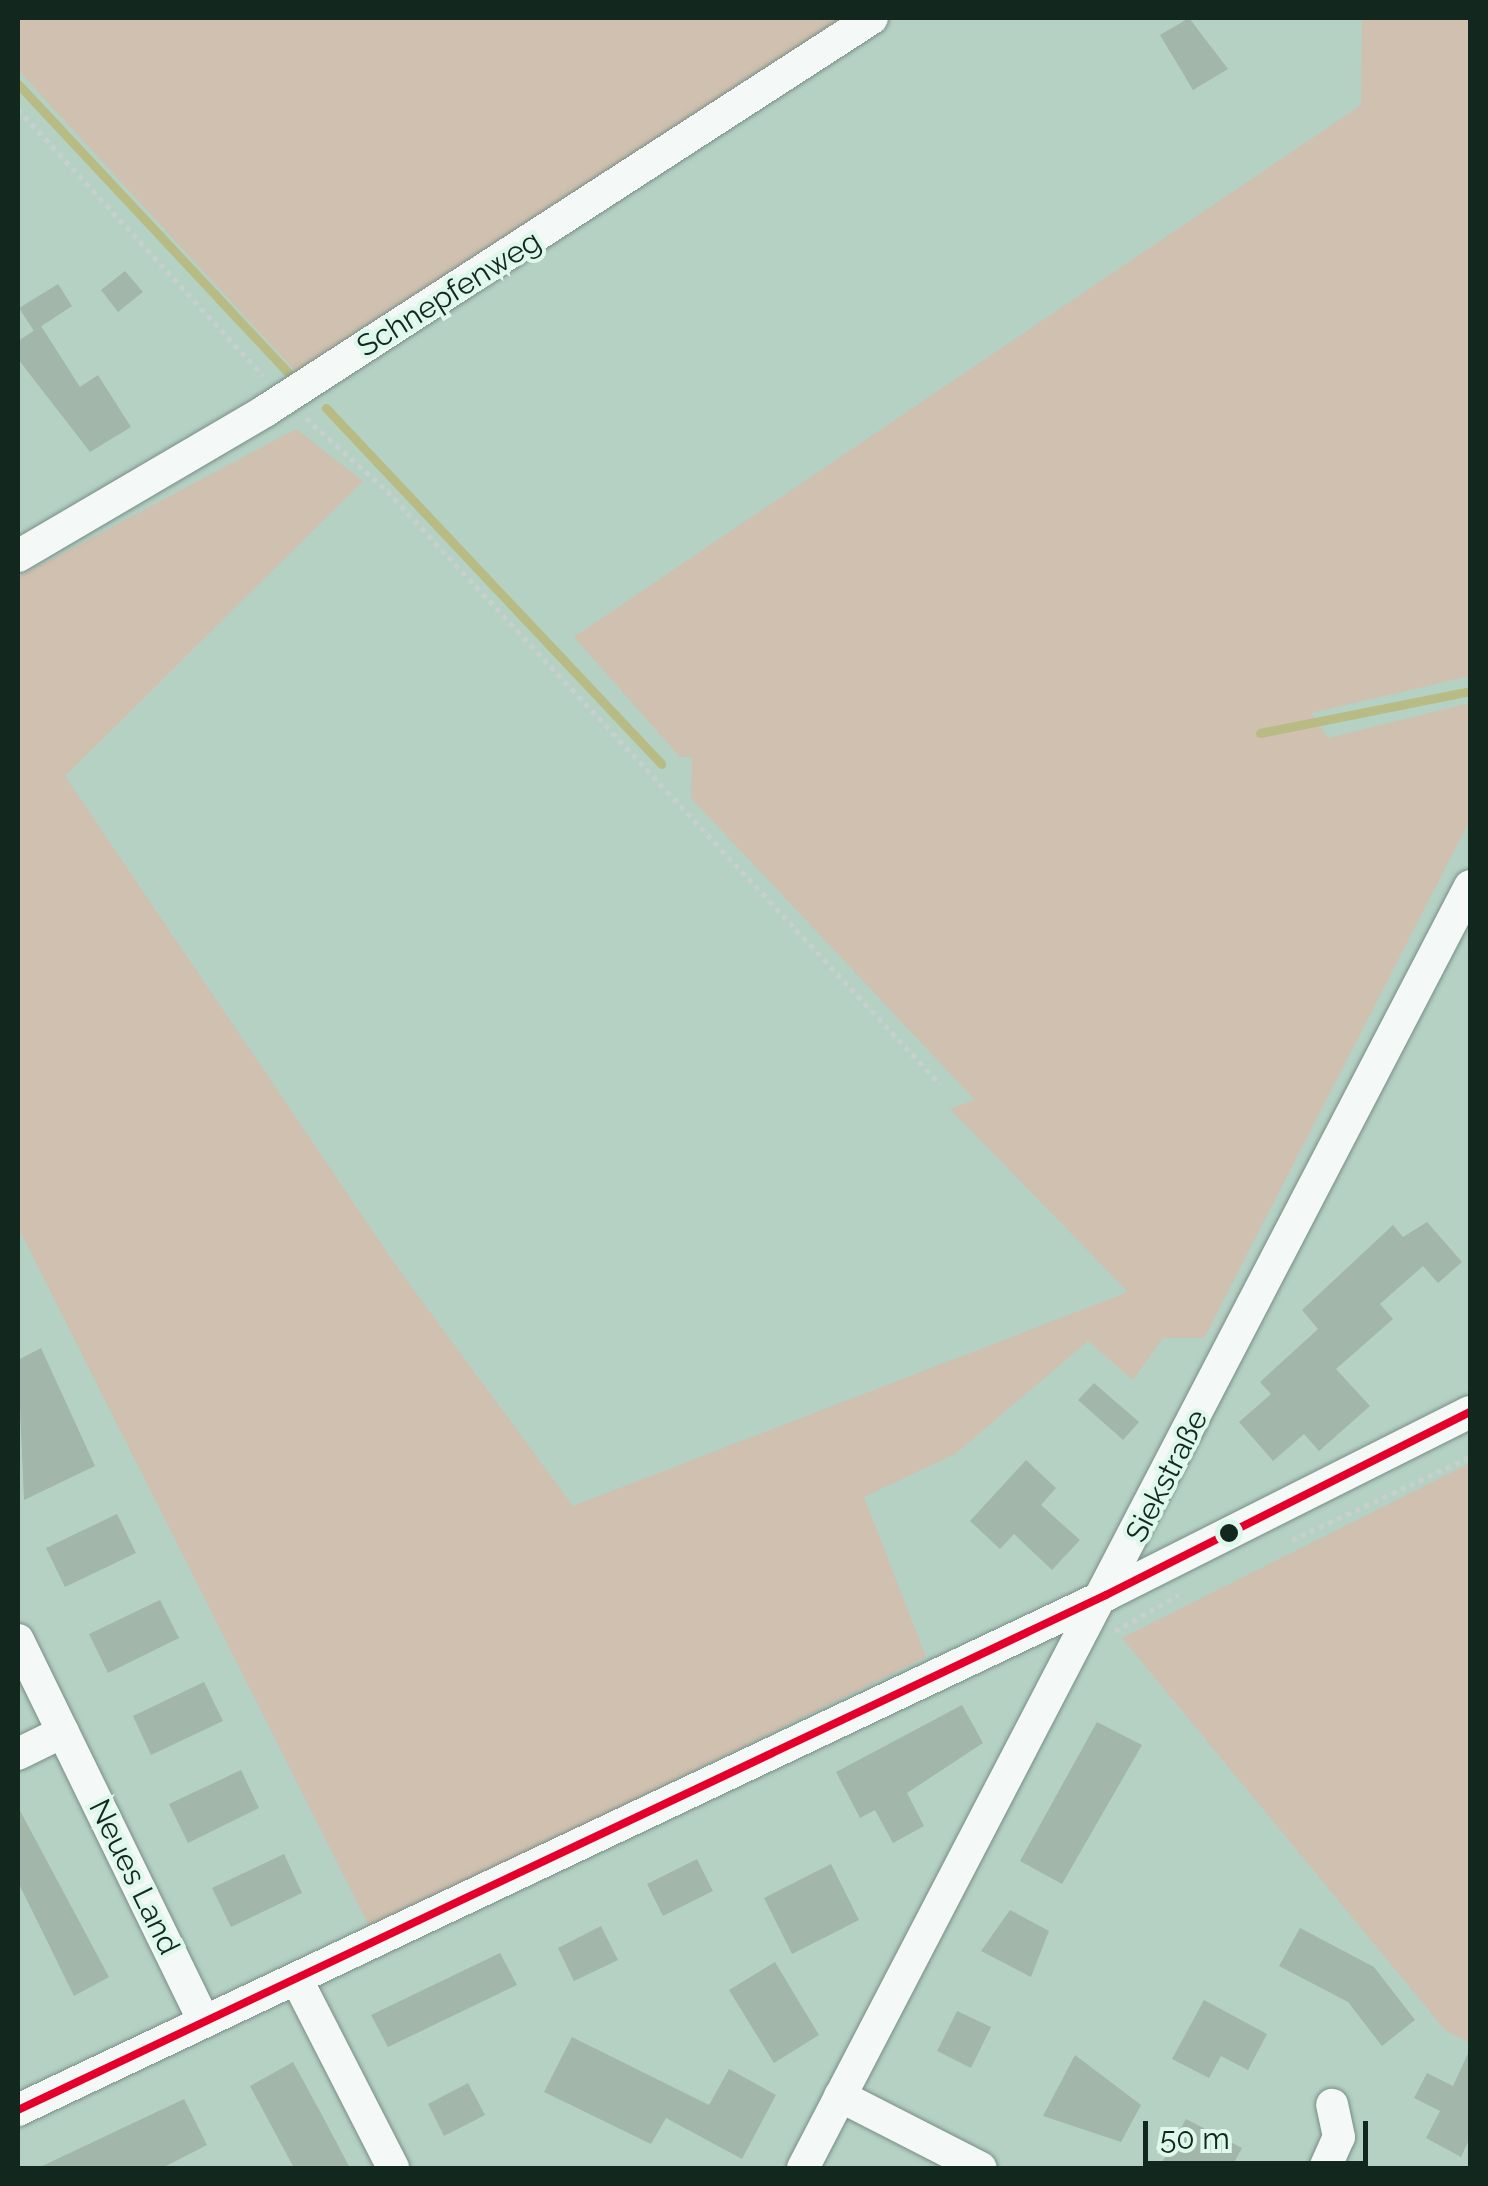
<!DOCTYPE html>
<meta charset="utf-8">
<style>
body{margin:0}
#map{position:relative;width:1488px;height:2186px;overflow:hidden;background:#b5d1c4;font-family:Raleway,sans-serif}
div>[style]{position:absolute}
.green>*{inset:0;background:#cfc0af}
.stream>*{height:9px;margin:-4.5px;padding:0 4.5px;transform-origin:4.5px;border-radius:4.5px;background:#b8bc84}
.building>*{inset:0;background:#a2b6a9}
.path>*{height:5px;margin-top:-2.5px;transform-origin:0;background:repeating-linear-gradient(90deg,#c7d0cc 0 5px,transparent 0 10px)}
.roads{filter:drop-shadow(0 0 2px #788e85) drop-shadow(0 0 2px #788e85)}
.street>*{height:32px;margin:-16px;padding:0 16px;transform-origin:16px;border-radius:16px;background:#f4f8f6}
.bus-1>*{height:8px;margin:-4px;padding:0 4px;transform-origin:4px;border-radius:4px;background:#e4002b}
.dots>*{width:28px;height:28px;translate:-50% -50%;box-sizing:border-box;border:5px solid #def8eb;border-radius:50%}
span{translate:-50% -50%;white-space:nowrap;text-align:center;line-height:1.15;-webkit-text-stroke:8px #def8eb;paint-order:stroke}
.street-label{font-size:30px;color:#12281e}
.frame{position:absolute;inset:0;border:20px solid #12281e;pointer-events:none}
.scale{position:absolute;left:1143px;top:2121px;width:225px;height:45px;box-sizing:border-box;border:5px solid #12281e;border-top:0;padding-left:12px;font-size:30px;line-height:35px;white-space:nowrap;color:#12281e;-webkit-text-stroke:8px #def8eb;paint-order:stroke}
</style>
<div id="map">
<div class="green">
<i style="clip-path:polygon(18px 18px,849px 18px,297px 373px,18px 70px)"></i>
<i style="clip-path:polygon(1362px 18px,1470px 18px,1470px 676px,1311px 713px,1328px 738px,1470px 703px,1470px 820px,1204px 1338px,1163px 1338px,1133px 1380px,1088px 1341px,955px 1454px,864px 1497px,926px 1657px,371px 1930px,18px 1227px,18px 577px,296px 429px,363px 481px,65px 776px,399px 1270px,573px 1506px,1128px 1292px,950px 1109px,975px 1100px,691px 798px,692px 757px,680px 757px,574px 637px,1361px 105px)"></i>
<i style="clip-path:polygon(1470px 1463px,1470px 2043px,1445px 2030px,1122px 1638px)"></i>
</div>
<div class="stream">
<i style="left:18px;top:84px;width:405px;rotate:46.9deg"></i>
<i style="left:326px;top:408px;width:489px;rotate:46.7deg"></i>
<i style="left:1260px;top:733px;width:214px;rotate:-11.3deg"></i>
</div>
<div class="building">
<i style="clip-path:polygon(1189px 18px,1228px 69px,1193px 90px,1160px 35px)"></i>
<i style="clip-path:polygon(125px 271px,143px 292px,118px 312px,101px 290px)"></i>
<i style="clip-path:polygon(58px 284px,72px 306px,34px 331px,19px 308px)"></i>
<i style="clip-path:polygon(41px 326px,80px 387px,98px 375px,131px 427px,90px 452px,18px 359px,18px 341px)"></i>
<i style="clip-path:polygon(1427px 1222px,1462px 1262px,1438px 1283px,1423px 1266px,1380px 1304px,1393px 1319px,1336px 1369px,1370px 1406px,1319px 1451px,1304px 1434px,1273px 1461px,1239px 1422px,1271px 1394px,1260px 1382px,1318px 1329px,1302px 1310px,1393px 1225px,1403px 1237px)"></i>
<i style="clip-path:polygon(41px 1348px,95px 1466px,24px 1500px,18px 1360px)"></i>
<i style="clip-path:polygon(1094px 1383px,1139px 1422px,1123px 1440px,1078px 1400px)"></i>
<i style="clip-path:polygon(1026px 1460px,1056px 1488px,1041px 1505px,1080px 1540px,1052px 1570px,1014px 1534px,1000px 1549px,970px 1521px)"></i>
<i style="clip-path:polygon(117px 1514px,136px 1553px,65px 1587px,46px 1548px)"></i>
<i style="clip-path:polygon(160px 1600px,179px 1638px,108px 1673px,89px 1634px)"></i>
<i style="clip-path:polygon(204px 1682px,223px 1721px,151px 1755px,133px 1716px)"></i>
<i style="clip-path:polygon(962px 1705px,983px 1743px,907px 1793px,924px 1826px,893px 1843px,875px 1810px,860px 1818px,836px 1772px)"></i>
<i style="clip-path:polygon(1097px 1722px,1142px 1745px,1062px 1884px,1020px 1861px)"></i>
<i style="clip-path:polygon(241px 1770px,259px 1808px,188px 1843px,169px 1804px)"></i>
<i style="clip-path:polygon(18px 1807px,109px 1977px,74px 1996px,18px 1882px)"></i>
<i style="clip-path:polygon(284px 1854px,302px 1893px,231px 1927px,212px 1888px)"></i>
<i style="clip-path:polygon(697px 1859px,713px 1891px,663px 1916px,647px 1884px)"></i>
<i style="clip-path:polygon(831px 1864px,859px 1920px,792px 1954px,764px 1898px)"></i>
<i style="clip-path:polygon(1010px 1910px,1049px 1931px,1031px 1977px,981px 1951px)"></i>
<i style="clip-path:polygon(601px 1926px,618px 1960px,574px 1981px,558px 1948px)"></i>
<i style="clip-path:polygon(1300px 1928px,1374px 1967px,1415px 2020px,1382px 2046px,1348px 2002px,1279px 1966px)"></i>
<i style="clip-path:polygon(500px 1953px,517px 1985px,388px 2047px,371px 2015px)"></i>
<i style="clip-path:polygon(775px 1962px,819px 2035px,774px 2063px,729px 1990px)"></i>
<i style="clip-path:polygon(1204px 2000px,1267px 2034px,1248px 2070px,1221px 2056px,1209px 2078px,1172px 2059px)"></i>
<i style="clip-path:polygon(957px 2011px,991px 2027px,971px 2068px,937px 2051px)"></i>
<i style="clip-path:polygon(572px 2037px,709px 2105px,729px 2069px,776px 2095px,742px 2159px,666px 2118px,651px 2144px,544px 2092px)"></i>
<i style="clip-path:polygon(1470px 2049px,1470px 2138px,1461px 2157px,1426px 2138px,1440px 2111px,1414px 2098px,1427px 2073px,1453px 2086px)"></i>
<i style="clip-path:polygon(1075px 2055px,1141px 2105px,1121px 2142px,1043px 2116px)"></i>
<i style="clip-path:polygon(293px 2062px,323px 2117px,350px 2168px,294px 2168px,250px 2086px)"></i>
<i style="clip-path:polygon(468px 2083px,485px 2115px,444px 2136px,428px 2104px)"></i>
<i style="clip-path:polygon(184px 2099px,207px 2145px,162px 2168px,38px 2168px)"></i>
<i style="clip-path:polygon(1186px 2119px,1242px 2148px,1231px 2168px,1159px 2168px)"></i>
</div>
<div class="path">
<i style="left:18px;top:109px;width:362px;rotate:47.4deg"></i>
<i style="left:306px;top:418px;width:109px;rotate:42deg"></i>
<i style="left:387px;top:491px;width:811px;rotate:47deg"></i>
<i style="left:1292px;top:1540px;width:196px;rotate:-25deg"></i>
<i style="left:1115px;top:1631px;width:73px;rotate:-29.4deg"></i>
</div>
<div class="roads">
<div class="street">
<i style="left:18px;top:556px;width:286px;rotate:-30.4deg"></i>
<i style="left:265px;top:411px;width:723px;rotate:-32.92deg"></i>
<i style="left:18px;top:1640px;width:425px;rotate:64deg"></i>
<i style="left:18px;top:1754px;width:50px;rotate:-26.1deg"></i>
<i style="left:297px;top:1980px;width:211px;rotate:62.9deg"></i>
<i style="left:840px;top:2096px;width:158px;rotate:27.1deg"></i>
<i style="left:18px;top:2110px;width:1204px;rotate:-25.33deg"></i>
<i style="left:1106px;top:1595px;width:407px;rotate:-26.7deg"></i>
<i style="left:803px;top:2168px;width:1445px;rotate:-62.51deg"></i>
<i style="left:1325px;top:2168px;width:34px;rotate:-66deg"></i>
<i style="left:1339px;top:2137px;width:33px;rotate:-102deg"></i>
</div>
</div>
<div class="bus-1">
<i style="left:18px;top:2110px;width:1204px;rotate:-25.33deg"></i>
<i style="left:1106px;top:1595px;width:407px;rotate:-26.7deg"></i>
</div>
<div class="dots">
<i style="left:1229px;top:1533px;background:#12281e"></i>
</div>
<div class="street-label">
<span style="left:449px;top:294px;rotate:-32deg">Schnepfenweg</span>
<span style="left:1167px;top:1476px;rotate:-63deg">Siekstraße</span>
<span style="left:134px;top:1877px;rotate:64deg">Neues Land</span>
</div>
<div class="frame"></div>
<div class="scale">50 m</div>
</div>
